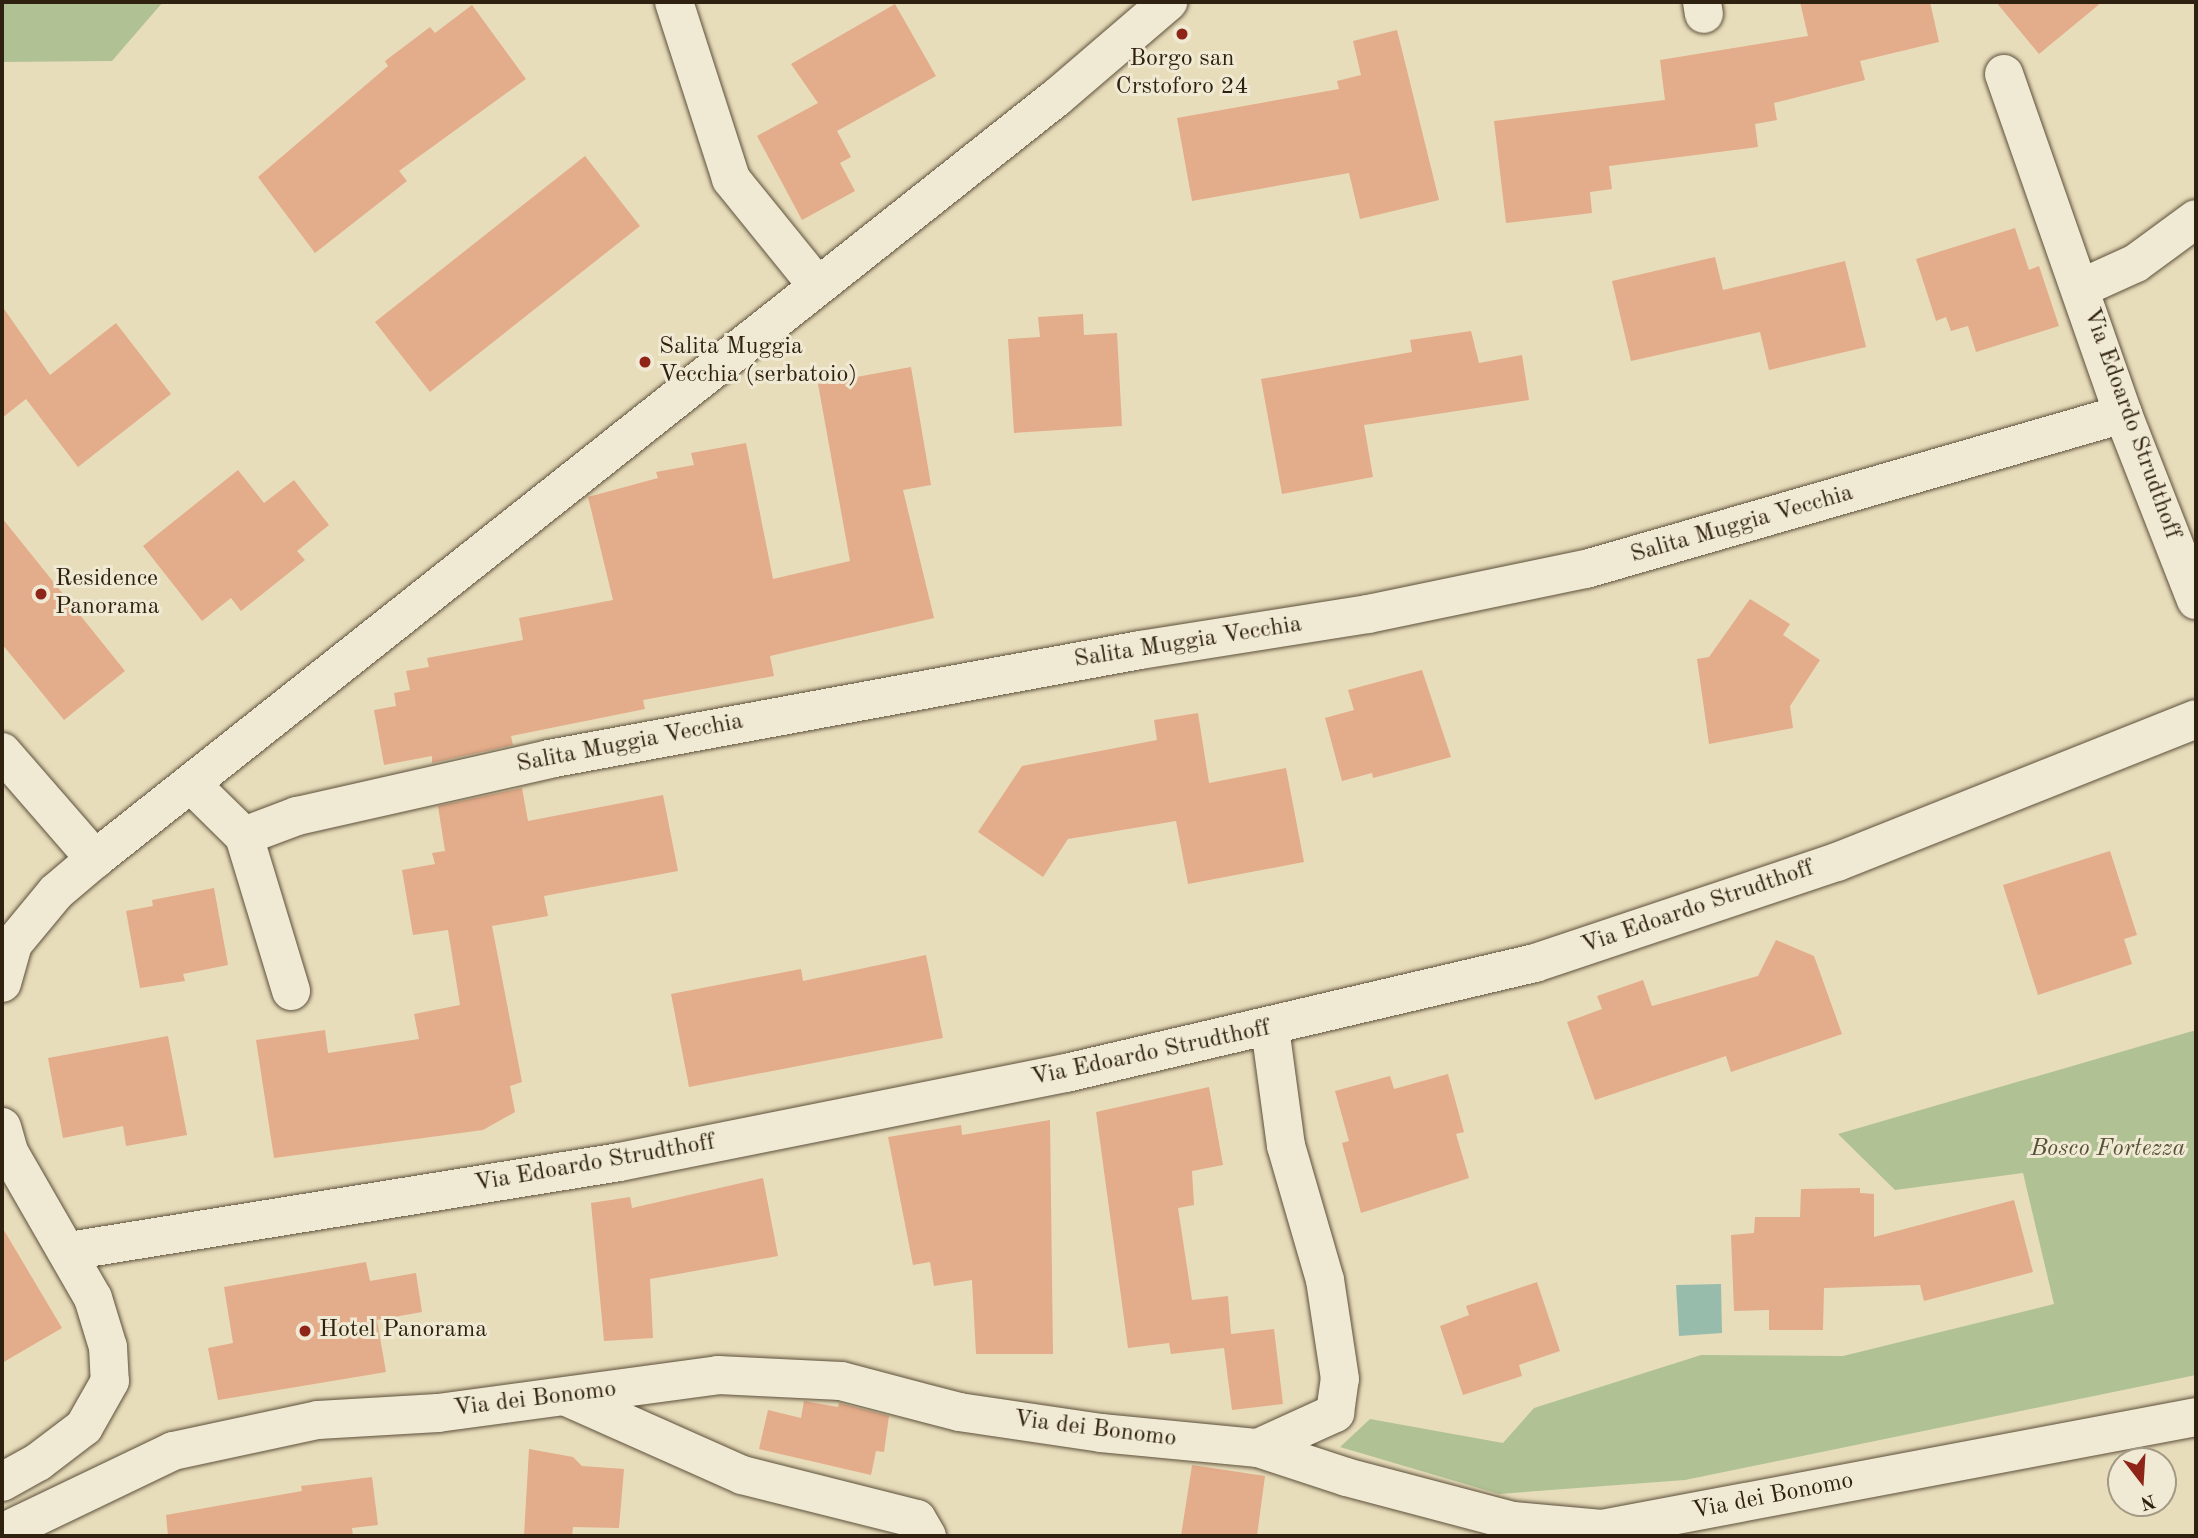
<!DOCTYPE html>
<style>
body{margin:0}
#map{position:relative;width:2198px;height:1538px;overflow:hidden;background:#e8ddbb;font-family:"Old Standard TT",serif}
div>[style]{position:absolute}
.green>*{inset:0;background:#b0c294}
.water>*{inset:0;background:#98bcac}
.building>*{inset:0;background:#e3ac8a}
.roads{filter:drop-shadow(0 0 2px #5d503b) drop-shadow(0 0 2px #5d503b)}
.minor>*{height:38px;margin:-19px;padding:0 19px;transform-origin:19px;border-radius:19px;background:#f0e9d3}
.dots>*{width:19px;height:19px;translate:-50% -50%;box-sizing:border-box;border:4px solid #f0e9d3;border-radius:50%}
span{translate:-50% -50%;white-space:nowrap;text-align:center;line-height:1.15;-webkit-text-stroke:6px #f0e9d3;paint-order:stroke}
.poi-label{font-size:24px;color:#2f2110}
.left{translate:0 -50%;text-align:left}
.street-label{font-size:24px;color:#2f2110}
.park-label{font-size:24px;color:#565138;font-style:italic}
.frame{position:absolute;inset:0;border:4px solid #2f2110;pointer-events:none}
.north{position:absolute;left:2107px;top:1447px;width:70px;height:70px;box-sizing:border-box;background:#f0e9d3;border:2px solid #a39985;border-radius:50%;rotate:163deg;font-size:19px;font-weight:700;line-height:28px;text-align:center;color:#2f2110}
.north::after{content:'';display:block;margin:auto;width:24px;height:32px;background:#8f2418;clip-path:polygon(50% 0,100% 100%,50% 72%,0 100%)}
</style>
<div id="map">
<div class="green">
<i style="clip-path:polygon(2px 2px,163px 2px,112px 61px,2px 62px)"></i>
<i style="clip-path:polygon(2196px 1030px,2196px 1375px,1685px 1480px,1499px 1494px,1340px 1447px,1370px 1419px,1503px 1443px,1534px 1408px,1701px 1355px,1843px 1356px,2054px 1304px,2023px 1173px,1895px 1190px,1838px 1134px)"></i>
</div>
<div class="water">
<i style="clip-path:polygon(1721px 1284px,1722px 1333px,1679px 1336px,1676px 1285px)"></i>
</div>
<div class="building">
<i style="clip-path:polygon(1800px 2px,1930px 2px,1939px 42px,1860px 61px,1865px 80px,1774px 103px,1777px 120px,1755px 124px,1758px 147px,1609px 166px,1612px 189px,1590px 192px,1592px 213px,1506px 223px,1494px 121px,1665px 100px,1660px 60px,1808px 36px)"></i>
<i style="clip-path:polygon(1996px 2px,2102px 2px,2039px 54px)"></i>
<i style="clip-path:polygon(895px 4px,936px 76px,837px 131px,851px 157px,840px 163px,855px 191px,802px 220px,757px 136px,818px 103px,791px 64px)"></i>
<i style="clip-path:polygon(472px 5px,526px 79px,399px 171px,407px 181px,315px 253px,258px 177px,388px 66px,385px 61px,430px 27px,435px 33px)"></i>
<i style="clip-path:polygon(1397px 30px,1439px 200px,1360px 219px,1349px 173px,1192px 201px,1177px 118px,1339px 89px,1337px 81px,1361px 75px,1353px 41px)"></i>
<i style="clip-path:polygon(585px 156px,640px 226px,430px 392px,375px 322px)"></i>
<i style="clip-path:polygon(2015px 228px,2029px 270px,2039px 266px,2059px 326px,1976px 352px,1968px 326px,1951px 331px,1946px 317px,1936px 321px,1916px 259px)"></i>
<i style="clip-path:polygon(1715px 257px,1723px 290px,1845px 261px,1866px 347px,1769px 370px,1760px 332px,1631px 361px,1612px 281px)"></i>
<i style="clip-path:polygon(2px 306px,50px 375px,116px 323px,171px 394px,78px 467px,26px 399px,2px 418px)"></i>
<i style="clip-path:polygon(1083px 314px,1084px 335px,1117px 333px,1122px 426px,1014px 433px,1008px 339px,1040px 337px,1038px 317px)"></i>
<i style="clip-path:polygon(1471px 331px,1479px 363px,1522px 355px,1529px 400px,1364px 425px,1373px 477px,1282px 494px,1261px 379px,1412px 352px,1410px 340px)"></i>
<i style="clip-path:polygon(911px 367px,931px 485px,903px 490px,934px 618px,770px 656px,774px 676px,643px 700px,645px 709px,511px 736px,513px 745px,432px 763px,432px 756px,384px 765px,374px 710px,396px 706px,394px 693px,410px 690px,406px 671px,429px 667px,427px 658px,523px 640px,519px 618px,613px 600px,588px 497px,658px 478px,656px 472px,694px 465px,691px 453px,746px 443px,773px 579px,850px 561px,818px 384px)"></i>
<i style="clip-path:polygon(238px 470px,264px 503px,294px 480px,329px 525px,297px 551px,305px 560px,241px 611px,231px 598px,202px 621px,143px 546px)"></i>
<i style="clip-path:polygon(2px 518px,125px 671px,64px 720px,2px 644px)"></i>
<i style="clip-path:polygon(1750px 599px,1790px 624px,1783px 635px,1820px 660px,1790px 706px,1793px 728px,1709px 744px,1697px 659px,1709px 657px)"></i>
<i style="clip-path:polygon(1422px 670px,1451px 757px,1373px 778px,1372px 773px,1342px 781px,1325px 718px,1354px 710px,1348px 690px)"></i>
<i style="clip-path:polygon(1198px 713px,1209px 783px,1286px 768px,1304px 862px,1188px 884px,1176px 821px,1068px 839px,1043px 877px,978px 832px,1022px 766px,1157px 740px,1154px 720px)"></i>
<i style="clip-path:polygon(522px 788px,528px 821px,663px 795px,678px 871px,544px 896px,548px 916px,492px 926px,522px 1082px,510px 1086px,515px 1112px,483px 1130px,274px 1158px,256px 1040px,325px 1030px,328px 1053px,419px 1039px,414px 1014px,460px 1005px,448px 930px,413px 935px,402px 870px,435px 864px,432px 853px,445px 851px,438px 806px)"></i>
<i style="clip-path:polygon(2110px 851px,2137px 935px,2124px 939px,2132px 964px,2038px 995px,2003px 885px)"></i>
<i style="clip-path:polygon(214px 888px,228px 965px,183px 974px,185px 981px,140px 988px,126px 911px,153px 906px,152px 900px)"></i>
<i style="clip-path:polygon(1776px 940px,1814px 956px,1842px 1034px,1731px 1072px,1726px 1056px,1595px 1100px,1567px 1022px,1602px 1009px,1597px 996px,1643px 980px,1652px 1006px,1758px 976px)"></i>
<i style="clip-path:polygon(926px 955px,943px 1038px,689px 1087px,671px 994px,801px 969px,803px 981px)"></i>
<i style="clip-path:polygon(168px 1036px,187px 1135px,126px 1146px,123px 1126px,63px 1138px,48px 1058px)"></i>
<i style="clip-path:polygon(1448px 1074px,1464px 1132px,1456px 1134px,1469px 1178px,1361px 1213px,1342px 1143px,1349px 1141px,1335px 1091px,1390px 1076px,1394px 1089px)"></i>
<i style="clip-path:polygon(1209px 1087px,1223px 1165px,1192px 1171px,1194px 1205px,1178px 1208px,1192px 1300px,1228px 1296px,1231px 1334px,1274px 1329px,1283px 1404px,1232px 1410px,1224px 1348px,1171px 1354px,1169px 1343px,1128px 1348px,1096px 1112px)"></i>
<i style="clip-path:polygon(1050px 1120px,1053px 1354px,976px 1354px,972px 1280px,934px 1286px,930px 1262px,913px 1265px,888px 1137px,961px 1125px,962px 1135px)"></i>
<i style="clip-path:polygon(763px 1178px,778px 1256px,650px 1279px,653px 1338px,604px 1341px,591px 1203px,630px 1197px,632px 1208px)"></i>
<i style="clip-path:polygon(1860px 1188px,1860px 1193px,1874px 1194px,1874px 1237px,2014px 1200px,2033px 1272px,1924px 1301px,1920px 1285px,1824px 1288px,1823px 1330px,1769px 1330px,1769px 1310px,1734px 1311px,1731px 1235px,1754px 1233px,1755px 1217px,1800px 1217px,1801px 1189px)"></i>
<i style="clip-path:polygon(2px 1227px,62px 1328px,2px 1363px)"></i>
<i style="clip-path:polygon(366px 1262px,370px 1281px,416px 1273px,422px 1312px,377px 1320px,386px 1372px,218px 1400px,208px 1348px,233px 1343px,224px 1287px)"></i>
<i style="clip-path:polygon(1537px 1282px,1560px 1351px,1519px 1365px,1522px 1376px,1463px 1395px,1440px 1326px,1469px 1315px,1466px 1306px)"></i>
<i style="clip-path:polygon(804px 1401px,838px 1407px,839px 1403px,889px 1416px,884px 1452px,876px 1451px,871px 1475px,759px 1449px,768px 1410px,801px 1418px)"></i>
<i style="clip-path:polygon(529px 1449px,573px 1457px,582px 1466px,624px 1469px,619px 1528px,573px 1527px,572px 1536px,524px 1536px)"></i>
<i style="clip-path:polygon(1192px 1465px,1265px 1476px,1257px 1536px,1181px 1536px)"></i>
<i style="clip-path:polygon(372px 1477px,378px 1525px,352px 1528px,353px 1536px,168px 1536px,166px 1515px,302px 1491px,301px 1486px)"></i>
</div>
<div class="roads">
<div class="minor">
<i style="left:674px;top:2px;width:186px;rotate:72.1deg"></i>
<i style="left:731px;top:179px;width:135px;rotate:51deg"></i>
<i style="left:1702px;top:2px;width:12px;rotate:81deg"></i>
<i style="left:2004px;top:74px;width:360px;rotate:70.7deg"></i>
<i style="left:2123px;top:414px;width:200px;rotate:68.6deg"></i>
<i style="left:2081px;top:288px;width:60px;rotate:-24.4deg"></i>
<i style="left:2136px;top:263px;width:74px;rotate:-36.3deg"></i>
<i style="left:2px;top:752px;width:142px;rotate:49deg"></i>
<i style="left:191px;top:784px;width:74px;rotate:44.5deg"></i>
<i style="left:244px;top:836px;width:162px;rotate:73.1deg"></i>
<i style="left:244px;top:836px;width:57px;rotate:-20.7deg"></i>
<i style="left:297px;top:816px;width:258px;rotate:-12.7deg"></i>
<i style="left:549px;top:759px;width:601px;rotate:-10.45deg"></i>
<i style="left:1140px;top:650px;width:231px;rotate:-9deg"></i>
<i style="left:1368px;top:614px;width:223px;rotate:-11.7deg"></i>
<i style="left:1586px;top:569px;width:559px;rotate:-16.1deg"></i>
<i style="left:2px;top:983px;width:41px;rotate:-74.2deg"></i>
<i style="left:13px;top:944px;width:67px;rotate:-50.4deg"></i>
<i style="left:56px;top:892px;width:51px;rotate:-40.2deg"></i>
<i style="left:95px;top:859px;width:1226px;rotate:-38.38deg"></i>
<i style="left:1056px;top:98px;width:148px;rotate:-40.6deg"></i>
<i style="left:2px;top:1127px;width:26px;rotate:74deg"></i>
<i style="left:9px;top:1152px;width:168px;rotate:60.1deg"></i>
<i style="left:93px;top:1298px;width:51px;rotate:73deg"></i>
<i style="left:108px;top:1347px;width:34px;rotate:87deg"></i>
<i style="left:110px;top:1381px;width:53px;rotate:119.5deg"></i>
<i style="left:84px;top:1427px;width:58px;rotate:142.7deg"></i>
<i style="left:38px;top:1462px;width:41px;rotate:150.9deg"></i>
<i style="left:69px;top:1251px;width:558px;rotate:-9.18deg"></i>
<i style="left:620px;top:1162px;width:455px;rotate:-11.3deg"></i>
<i style="left:1066px;top:1073px;width:482px;rotate:-13.2deg"></i>
<i style="left:1535px;top:963px;width:318px;rotate:-18.5deg"></i>
<i style="left:1837px;top:862px;width:386px;rotate:-21.7deg"></i>
<i style="left:567px;top:1397px;width:192px;rotate:24deg"></i>
<i style="left:742px;top:1475px;width:180px;rotate:14.1deg"></i>
<i style="left:917px;top:1519px;width:20px;rotate:60deg"></i>
<i style="left:1258px;top:1448px;width:85px;rotate:-24.4deg"></i>
<i style="left:1335px;top:1413px;width:34px;rotate:-82deg"></i>
<i style="left:1340px;top:1379px;width:100px;rotate:-98.6deg"></i>
<i style="left:1325px;top:1280px;width:140px;rotate:-106.2deg"></i>
<i style="left:1286px;top:1146px;width:119px;rotate:-97.7deg"></i>
<i style="left:2px;top:1533px;width:190px;rotate:-25.6deg"></i>
<i style="left:173px;top:1451px;width:148px;rotate:-12.1deg"></i>
<i style="left:318px;top:1420px;width:120px;rotate:-3.3deg"></i>
<i style="left:438px;top:1413px;width:283px;rotate:-7.7deg"></i>
<i style="left:718px;top:1375px;width:123px;rotate:2.8deg"></i>
<i style="left:841px;top:1381px;width:122px;rotate:14.7deg"></i>
<i style="left:959px;top:1412px;width:144px;rotate:8.4deg"></i>
<i style="left:1101px;top:1433px;width:158px;rotate:5.5deg"></i>
<i style="left:1258px;top:1448px;width:93px;rotate:18.2deg"></i>
<i style="left:1346px;top:1477px;width:173px;rotate:14.8deg"></i>
<i style="left:1513px;top:1521px;width:89px;rotate:5.1deg"></i>
<i style="left:1602px;top:1529px;width:604px;rotate:-10.68deg"></i>
</div>
</div>
<div class="dots">
<i style="left:1182px;top:34px;background:#8f2418"></i>
<i style="left:645px;top:362px;background:#8f2418"></i>
<i style="left:41px;top:594px;background:#8f2418"></i>
<i style="left:305px;top:1331px;background:#8f2418"></i>
</div>
<div class="poi-label">
<span style="left:1182px;top:74px">Borgo san<br>Crstoforo 24</span>
<span class="left" style="left:659px;top:362px">Salita Muggia<br>Vecchia (serbatoio)</span>
<span class="left" style="left:55px;top:594px">Residence<br>Panorama</span>
<span class="left" style="left:319px;top:1331px">Hotel Panorama</span>
</div>
<div class="street-label">
<span style="left:2131px;top:424px;rotate:70deg">Via Edoardo Strudthoff</span>
<span style="left:1742px;top:525px;rotate:-16deg">Salita Muggia Vecchia</span>
<span style="left:1188px;top:643px;rotate:-9deg">Salita Muggia Vecchia</span>
<span style="left:630px;top:744px;rotate:-11deg">Salita Muggia Vecchia</span>
<span style="left:1698px;top:908px;rotate:-19deg">Via Edoardo Strudthoff</span>
<span style="left:1151px;top:1054px;rotate:-12deg">Via Edoardo Strudthoff</span>
<span style="left:595px;top:1164px;rotate:-10deg">Via Edoardo Strudthoff</span>
<span style="left:535px;top:1400px;rotate:-7deg">Via dei Bonomo</span>
<span style="left:1095px;top:1430px;rotate:7deg">Via dei Bonomo</span>
<span style="left:1773px;top:1497px;rotate:-11deg">Via dei Bonomo</span>
</div>
<div class="park-label">
<span style="left:2108px;top:1150px">Bosco Fortezza</span>
</div>
<div class="frame"></div>
<div class="north">N</div>
</div>
